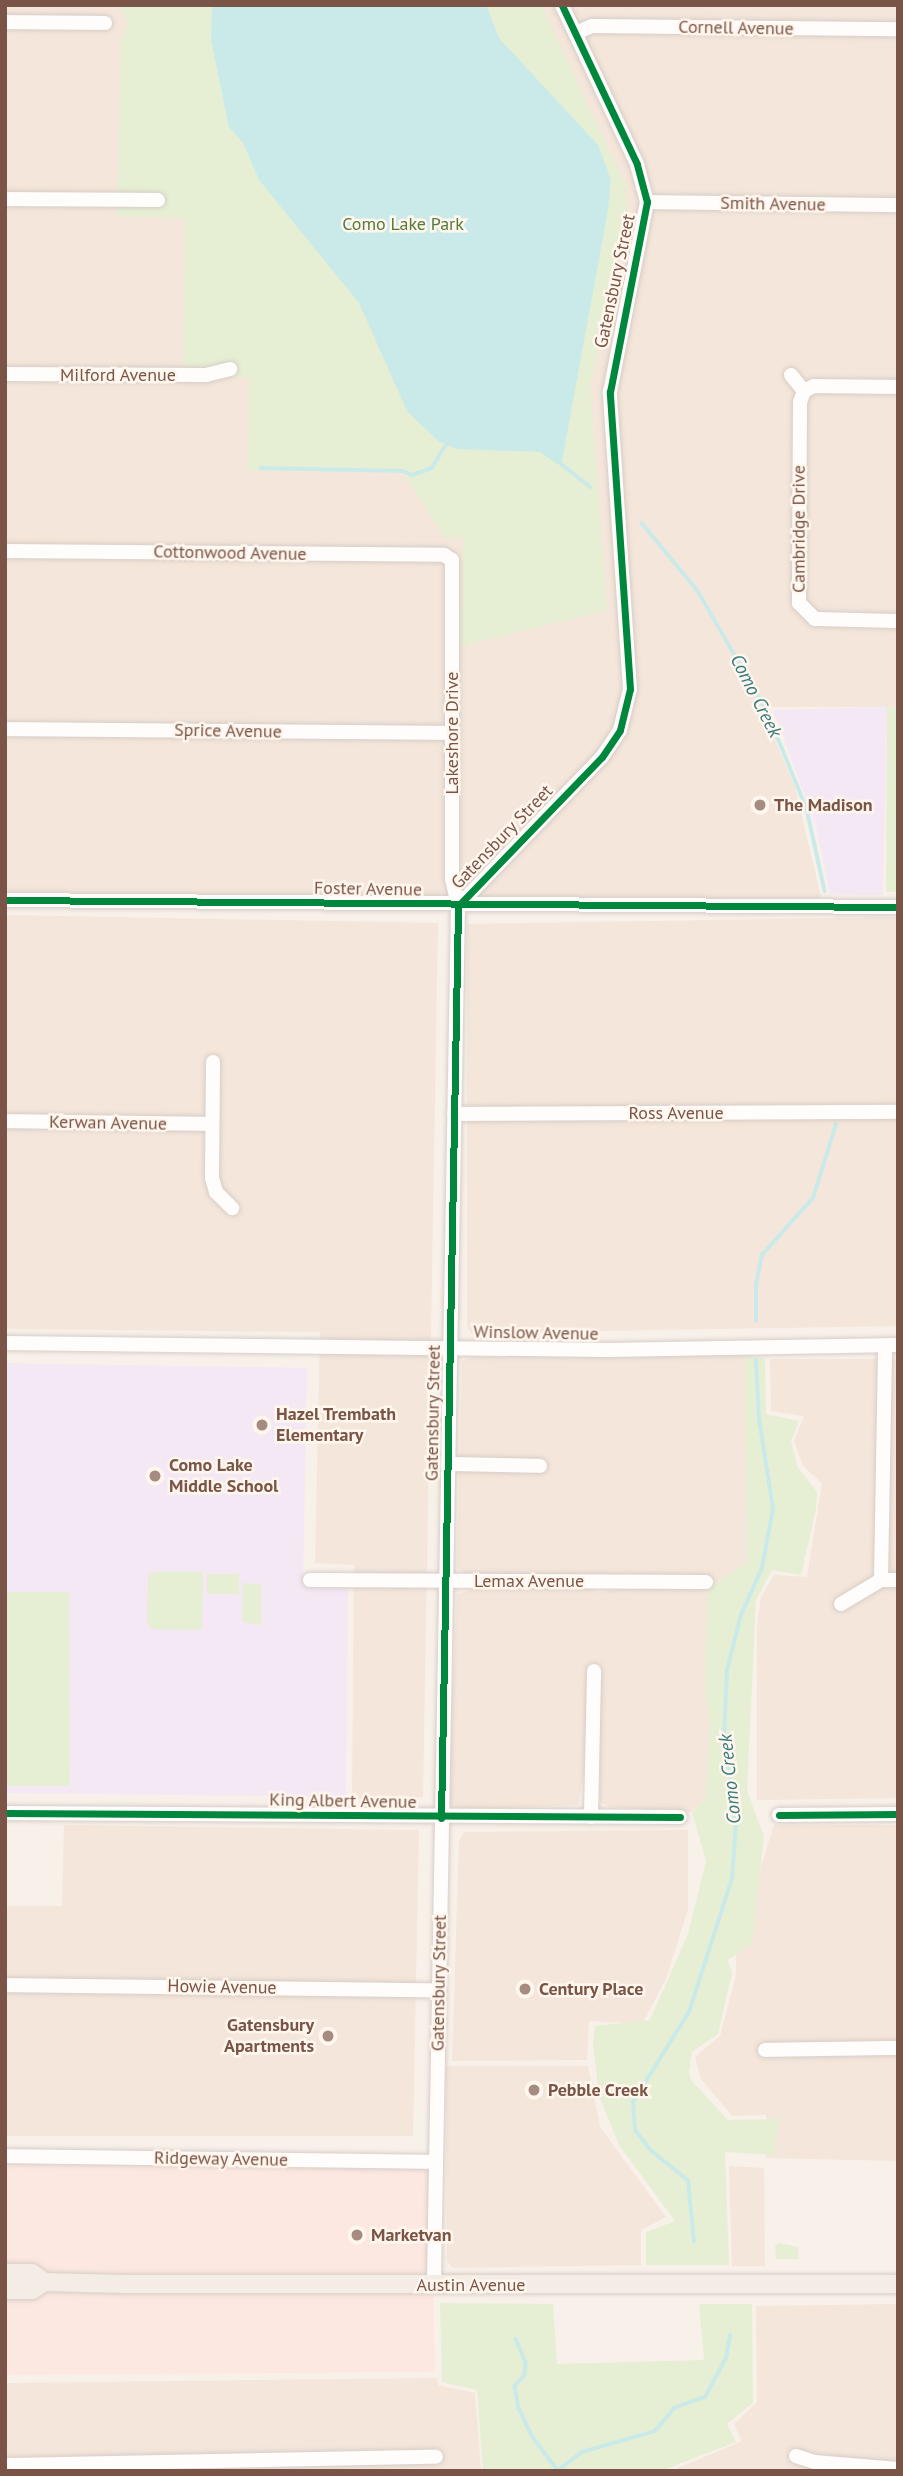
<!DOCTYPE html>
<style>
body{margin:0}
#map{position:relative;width:903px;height:2476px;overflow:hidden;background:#f8f1ea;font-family:"PT Sans",sans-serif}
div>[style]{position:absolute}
.residential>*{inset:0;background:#f4e6da}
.commercial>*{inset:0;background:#fce8e0}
.education>*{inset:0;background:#f3e8f3}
.green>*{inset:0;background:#e6efd3}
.water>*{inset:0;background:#caeaea}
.stream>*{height:3.5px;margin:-1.75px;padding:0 1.75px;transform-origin:1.75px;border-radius:1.75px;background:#caeaea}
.roads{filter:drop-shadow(0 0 2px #d7cdc7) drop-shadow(0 0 2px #d7cdc7)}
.minor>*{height:14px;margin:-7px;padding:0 7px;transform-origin:7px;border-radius:7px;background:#fefdfc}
.major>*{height:18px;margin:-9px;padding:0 9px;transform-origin:9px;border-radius:9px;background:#f3ede5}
.cycleway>*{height:7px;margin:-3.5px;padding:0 3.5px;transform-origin:3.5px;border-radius:3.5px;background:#00873e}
.dots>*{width:19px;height:19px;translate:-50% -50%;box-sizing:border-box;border:4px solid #fff6ed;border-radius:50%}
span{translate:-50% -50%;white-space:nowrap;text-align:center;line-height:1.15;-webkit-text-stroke:5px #fff6ed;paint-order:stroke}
.street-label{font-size:18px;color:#7a5547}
.park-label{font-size:18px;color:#537a3c}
.poi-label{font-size:18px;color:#7a5547;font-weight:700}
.left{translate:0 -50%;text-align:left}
.right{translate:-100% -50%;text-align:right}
.water-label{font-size:19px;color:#397b80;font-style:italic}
.frame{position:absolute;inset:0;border:7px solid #7a5547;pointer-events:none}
</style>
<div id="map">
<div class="residential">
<i style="clip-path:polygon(5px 5px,898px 5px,898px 707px,761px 707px,795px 787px,823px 905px,5px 895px)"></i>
<i style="clip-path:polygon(5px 915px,438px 923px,423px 1797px,352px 1799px,354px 1565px,315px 1563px,320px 1332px,5px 1329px)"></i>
<i style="clip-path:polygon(898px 917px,898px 1326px,471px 1333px,467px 1326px,467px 924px)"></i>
<i style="clip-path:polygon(745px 1354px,747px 1563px,706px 1658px,710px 1722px,705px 1799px,692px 1812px,610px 1807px,600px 1802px,598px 1666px,588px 1666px,585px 1766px,578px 1805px,455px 1810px,449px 1802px,449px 1785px,457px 1594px,474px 1589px,590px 1588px,596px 1593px,623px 1588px,607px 1574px,470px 1575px,457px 1568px,462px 1361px,473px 1357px)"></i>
<i style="clip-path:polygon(770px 1359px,898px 1359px,898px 1798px,757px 1800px,757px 1625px,761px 1597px,774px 1575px,807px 1577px,822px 1483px,803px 1466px,794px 1441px,804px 1416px,771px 1411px)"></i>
<i style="clip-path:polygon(64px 1825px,419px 1830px,413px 2136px,5px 2136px,5px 1906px,62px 1906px)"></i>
<i style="clip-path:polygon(774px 1825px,898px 1825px,898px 2161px,766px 2158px,766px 2115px,732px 2116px,701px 2079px,695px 2057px,720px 2036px,736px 1975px,736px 1947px)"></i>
<i style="clip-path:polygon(688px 1830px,688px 1909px,666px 1979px,642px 2024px,589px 2021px,587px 2060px,452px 2061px,459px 1841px,464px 1832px)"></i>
<i style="clip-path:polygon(446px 2066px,588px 2066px,600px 2127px,666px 2217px,641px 2230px,641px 2265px,453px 2268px,447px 2261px)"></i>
<i style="clip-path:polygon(729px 2166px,764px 2168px,765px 2266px,732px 2266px)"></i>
<i style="clip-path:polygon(898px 2304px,898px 2471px,671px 2471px,742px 2441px,734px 2424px,757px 2402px,756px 2306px)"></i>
<i style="clip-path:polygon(437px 2378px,438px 2385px,475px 2393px,481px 2471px,5px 2471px,5px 2383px)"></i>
</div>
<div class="commercial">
<i style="clip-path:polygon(5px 2164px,431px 2167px,435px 2372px,5px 2375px)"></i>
</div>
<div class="education">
<i style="clip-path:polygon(887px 707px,883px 895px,830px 894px,816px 826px,773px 710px)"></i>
<i style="clip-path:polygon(5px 1363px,307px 1368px,303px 1584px,348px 1585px,346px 1797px,5px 1793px)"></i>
</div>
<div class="green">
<i style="clip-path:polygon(120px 5px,541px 5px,626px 186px,627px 222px,590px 385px,607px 610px,461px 646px,463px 537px,445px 538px,403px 472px,248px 471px,249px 377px,183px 377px,185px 218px,117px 216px,121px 39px,128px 24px)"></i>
<i style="clip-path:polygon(887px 707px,898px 708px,898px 892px,886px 892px)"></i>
<i style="clip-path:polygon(745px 1356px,765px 1358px,766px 1414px,799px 1421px,791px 1441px,797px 1466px,817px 1492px,816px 1509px,801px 1575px,772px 1570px,756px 1600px,747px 1791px,764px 1836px,752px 1944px,728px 1960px,732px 1973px,718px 2034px,692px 2052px,689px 2071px,691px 2080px,728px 2120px,779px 2119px,774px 2155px,725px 2152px,729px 2265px,646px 2265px,646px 2232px,675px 2221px,619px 2145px,599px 2096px,593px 2043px,595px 2026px,650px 2020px,688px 1934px,706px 1861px,692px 1812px,705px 1799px,710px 1722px,705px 1693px,707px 1588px,747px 1563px)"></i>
<i style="clip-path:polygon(152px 1572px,203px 1572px,202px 1630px,152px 1629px,147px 1622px,148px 1578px)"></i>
<i style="clip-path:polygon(207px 1574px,239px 1574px,239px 1594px,207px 1594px)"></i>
<i style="clip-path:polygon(243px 1583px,261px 1584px,261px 1625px,242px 1622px)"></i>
<i style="clip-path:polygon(5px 1592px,69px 1592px,70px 1786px,5px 1786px)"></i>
<i style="clip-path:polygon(779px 2243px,798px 2247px,799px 2259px,776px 2259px,775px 2246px)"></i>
<i style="clip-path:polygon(440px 2303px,553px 2304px,557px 2364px,704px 2360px,699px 2304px,752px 2304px,753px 2403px,727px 2424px,736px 2442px,661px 2471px,483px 2471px,477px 2390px,442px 2382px)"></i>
</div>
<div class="water">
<i style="clip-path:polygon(212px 5px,486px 5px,499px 38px,598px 145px,611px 180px,608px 210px,562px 461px,557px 464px,540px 452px,457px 449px,438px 441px,407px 411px,359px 303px,259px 180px,243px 143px,229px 127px,211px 40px)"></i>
</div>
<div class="stream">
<i style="left:560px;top:463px;width:39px;rotate:38deg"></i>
<i style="left:261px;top:468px;width:142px;rotate:1.2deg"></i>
<i style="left:403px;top:471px;width:10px;rotate:24deg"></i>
<i style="left:412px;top:475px;width:21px;rotate:-19deg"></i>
<i style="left:432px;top:468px;width:27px;rotate:-59deg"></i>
<i style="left:642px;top:523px;width:88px;rotate:50.5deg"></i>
<i style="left:698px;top:591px;width:138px;rotate:60.1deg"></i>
<i style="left:767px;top:711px;width:106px;rotate:67.8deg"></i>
<i style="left:807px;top:809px;width:84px;rotate:77.6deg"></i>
<i style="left:756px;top:1321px;width:36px;rotate:-90deg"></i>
<i style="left:756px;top:1285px;width:31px;rotate:-79deg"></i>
<i style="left:762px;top:1255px;width:76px;rotate:-48.2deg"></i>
<i style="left:813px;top:1198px;width:77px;rotate:-72.7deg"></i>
<i style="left:694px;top:2242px;width:61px;rotate:-95.6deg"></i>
<i style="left:688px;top:2181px;width:49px;rotate:-140.8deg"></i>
<i style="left:650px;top:2150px;width:25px;rotate:-127deg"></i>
<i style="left:635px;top:2130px;width:28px;rotate:-94deg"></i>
<i style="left:633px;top:2102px;width:106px;rotate:-58.1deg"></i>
<i style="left:689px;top:2012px;width:140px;rotate:-72.1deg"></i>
<i style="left:732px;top:1879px;width:55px;rotate:-85.8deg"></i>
<i style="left:736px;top:1824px;width:86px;rotate:-98deg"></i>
<i style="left:724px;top:1739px;width:69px;rotate:-87.5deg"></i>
<i style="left:727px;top:1670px;width:57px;rotate:-75.7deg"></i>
<i style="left:741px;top:1615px;width:51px;rotate:-65.9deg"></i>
<i style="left:762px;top:1568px;width:60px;rotate:-79.4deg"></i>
<i style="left:773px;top:1509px;width:91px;rotate:-98.8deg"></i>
<i style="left:759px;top:1419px;width:58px;rotate:-93deg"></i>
<i style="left:516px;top:2339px;width:25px;rotate:67deg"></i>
<i style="left:526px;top:2362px;width:13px;rotate:94deg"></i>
<i style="left:525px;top:2375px;width:15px;rotate:132deg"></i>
<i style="left:515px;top:2386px;width:22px;rotate:80deg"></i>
<i style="left:519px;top:2408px;width:31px;rotate:65deg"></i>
<i style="left:532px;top:2436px;width:41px;rotate:52.9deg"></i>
<i style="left:557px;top:2471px;width:31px;rotate:-37deg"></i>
<i style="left:582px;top:2452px;width:76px;rotate:-16deg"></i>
<i style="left:655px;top:2431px;width:30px;rotate:-50deg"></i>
<i style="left:674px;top:2408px;width:33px;rotate:-20deg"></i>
<i style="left:705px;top:2397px;width:44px;rotate:-61.7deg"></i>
<i style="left:726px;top:2358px;width:23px;rotate:-80deg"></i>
</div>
<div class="roads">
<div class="minor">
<i style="left:5px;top:22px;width:100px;rotate:0.6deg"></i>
<i style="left:576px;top:33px;width:17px;rotate:-24deg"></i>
<i style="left:592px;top:26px;width:306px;rotate:0.6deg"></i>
<i style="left:5px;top:199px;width:153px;rotate:0.4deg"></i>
<i style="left:647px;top:202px;width:251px;rotate:0.7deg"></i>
<i style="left:5px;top:374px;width:201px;rotate:0.3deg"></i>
<i style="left:206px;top:375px;width:25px;rotate:-14deg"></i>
<i style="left:791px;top:375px;width:21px;rotate:51deg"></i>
<i style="left:804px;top:391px;width:12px;rotate:110deg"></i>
<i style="left:800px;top:402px;width:201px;rotate:90.3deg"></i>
<i style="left:799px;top:603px;width:23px;rotate:45deg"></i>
<i style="left:815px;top:619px;width:83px;rotate:1.4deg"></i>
<i style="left:804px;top:391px;width:11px;rotate:-27deg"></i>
<i style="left:814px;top:386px;width:84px;rotate:0.7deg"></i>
<i style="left:5px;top:551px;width:439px;rotate:0.5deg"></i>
<i style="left:444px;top:555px;width:9px;rotate:32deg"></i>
<i style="left:452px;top:560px;width:319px;rotate:90deg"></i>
<i style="left:452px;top:879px;width:28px;rotate:77deg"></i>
<i style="left:458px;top:906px;width:1379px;rotate:91deg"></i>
<i style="left:5px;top:729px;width:446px;rotate:0.5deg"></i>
<i style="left:5px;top:900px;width:893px;rotate:0.45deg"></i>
<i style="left:458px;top:906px;width:207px;rotate:-46deg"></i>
<i style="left:602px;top:757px;width:32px;rotate:-56deg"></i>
<i style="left:620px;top:730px;width:42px;rotate:-76.3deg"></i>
<i style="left:630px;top:689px;width:298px;rotate:-93.9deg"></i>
<i style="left:610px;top:392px;width:194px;rotate:-79deg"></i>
<i style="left:647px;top:202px;width:39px;rotate:-105deg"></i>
<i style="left:637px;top:164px;width:176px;rotate:-115.3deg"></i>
<i style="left:213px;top:1062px;width:116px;rotate:90.5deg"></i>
<i style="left:212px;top:1178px;width:15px;rotate:74deg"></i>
<i style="left:216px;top:1192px;width:23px;rotate:45deg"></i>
<i style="left:454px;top:1114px;width:444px;rotate:-0.3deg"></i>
<i style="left:5px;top:1121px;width:206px;rotate:0.8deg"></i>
<i style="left:5px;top:1343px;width:602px;rotate:0.67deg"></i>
<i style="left:607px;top:1350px;width:291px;rotate:-1deg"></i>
<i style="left:448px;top:1464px;width:92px;rotate:1.2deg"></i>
<i style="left:310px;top:1580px;width:396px;rotate:0.3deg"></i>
<i style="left:881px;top:1580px;width:17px"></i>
<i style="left:841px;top:1604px;width:47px;rotate:-31deg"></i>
<i style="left:881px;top:1580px;width:234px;rotate:-89deg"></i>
<i style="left:5px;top:1813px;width:675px;rotate:0.34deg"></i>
<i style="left:779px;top:1815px;width:119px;rotate:-0.5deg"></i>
<i style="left:591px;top:1817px;width:146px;rotate:-88.8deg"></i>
<i style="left:5px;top:1985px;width:434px;rotate:0.7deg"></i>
<i style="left:765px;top:2050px;width:133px;rotate:-0.9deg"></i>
<i style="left:5px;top:2156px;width:431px;rotate:0.8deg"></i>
<i style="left:796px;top:2456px;width:20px;rotate:18deg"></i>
<i style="left:815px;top:2462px;width:83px;rotate:4.8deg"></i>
<i style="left:5px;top:2465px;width:431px;rotate:-1.1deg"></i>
</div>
<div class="major">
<i style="left:5px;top:2273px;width:27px"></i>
<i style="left:32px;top:2273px;width:16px;rotate:35deg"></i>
<i style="left:45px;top:2282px;width:79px;rotate:1.5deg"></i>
<i style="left:124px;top:2284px;width:774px"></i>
<i style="left:5px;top:2290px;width:27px"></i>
<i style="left:32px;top:2290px;width:15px;rotate:-32deg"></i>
</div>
</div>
<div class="cycleway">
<i style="left:5px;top:900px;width:893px;rotate:0.45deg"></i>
<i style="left:5px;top:1813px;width:675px;rotate:0.34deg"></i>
<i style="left:779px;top:1815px;width:119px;rotate:-0.5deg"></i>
<i style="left:441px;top:1818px;width:912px;rotate:-88.93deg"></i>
<i style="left:458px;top:906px;width:207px;rotate:-46deg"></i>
<i style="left:602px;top:757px;width:32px;rotate:-56deg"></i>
<i style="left:620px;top:730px;width:42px;rotate:-76.3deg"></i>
<i style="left:630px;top:689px;width:298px;rotate:-93.9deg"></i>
<i style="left:610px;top:392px;width:194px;rotate:-79deg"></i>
<i style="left:647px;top:202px;width:39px;rotate:-105deg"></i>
<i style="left:637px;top:164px;width:176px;rotate:-115.3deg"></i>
</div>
<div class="dots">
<i style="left:760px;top:805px;background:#a68c80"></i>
<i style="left:262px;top:1425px;background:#a68c80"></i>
<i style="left:155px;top:1476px;background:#a68c80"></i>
<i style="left:525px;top:1989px;background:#a68c80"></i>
<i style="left:328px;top:2036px;background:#a68c80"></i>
<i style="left:534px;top:2090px;background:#a68c80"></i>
<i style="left:357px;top:2235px;background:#a68c80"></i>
</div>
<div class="street-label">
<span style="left:736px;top:28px;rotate:1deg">Cornell Avenue</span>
<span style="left:773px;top:204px;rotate:1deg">Smith Avenue</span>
<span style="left:615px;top:281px;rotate:-78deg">Gatensbury Street</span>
<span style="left:118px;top:375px">Milford Avenue</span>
<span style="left:799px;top:529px;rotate:-90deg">Cambridge Drive</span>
<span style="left:230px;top:553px;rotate:1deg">Cottonwood Avenue</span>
<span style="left:228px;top:731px;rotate:1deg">Sprice Avenue</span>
<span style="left:452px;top:733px;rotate:-90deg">Lakeshore Drive</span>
<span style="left:502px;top:837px;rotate:-46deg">Gatensbury Street</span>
<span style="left:368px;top:889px;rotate:1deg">Foster Avenue</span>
<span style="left:676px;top:1113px">Ross Avenue</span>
<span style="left:108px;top:1123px;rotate:1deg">Kerwan Avenue</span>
<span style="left:536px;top:1333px;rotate:1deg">Winslow Avenue</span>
<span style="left:433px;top:1413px;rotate:-89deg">Gatensbury Street</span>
<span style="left:529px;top:1581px">Lemax Avenue</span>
<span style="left:343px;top:1801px;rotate:1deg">King Albert Avenue</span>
<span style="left:439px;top:1983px;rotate:-89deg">Gatensbury Street</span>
<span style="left:222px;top:1987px;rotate:1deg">Howie Avenue</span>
<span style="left:221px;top:2159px;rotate:1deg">Ridgeway Avenue</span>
<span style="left:471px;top:2285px">Austin Avenue</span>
</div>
<div class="park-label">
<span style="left:403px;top:224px">Como Lake Park</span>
</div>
<div class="poi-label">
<span class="left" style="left:774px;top:805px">The Madison</span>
<span class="left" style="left:276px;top:1425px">Hazel Trembath<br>Elementary</span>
<span class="left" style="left:169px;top:1476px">Como Lake<br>Middle School</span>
<span class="left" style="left:539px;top:1989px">Century Place</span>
<span class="right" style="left:314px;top:2036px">Gatensbury<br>Apartments</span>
<span class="left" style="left:548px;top:2090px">Pebble Creek</span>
<span class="left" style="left:371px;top:2235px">Marketvan</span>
</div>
<div class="water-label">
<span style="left:756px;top:696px;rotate:63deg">Como Creek</span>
<span style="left:730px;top:1779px;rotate:-96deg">Como Creek</span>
</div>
<div class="frame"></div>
</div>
